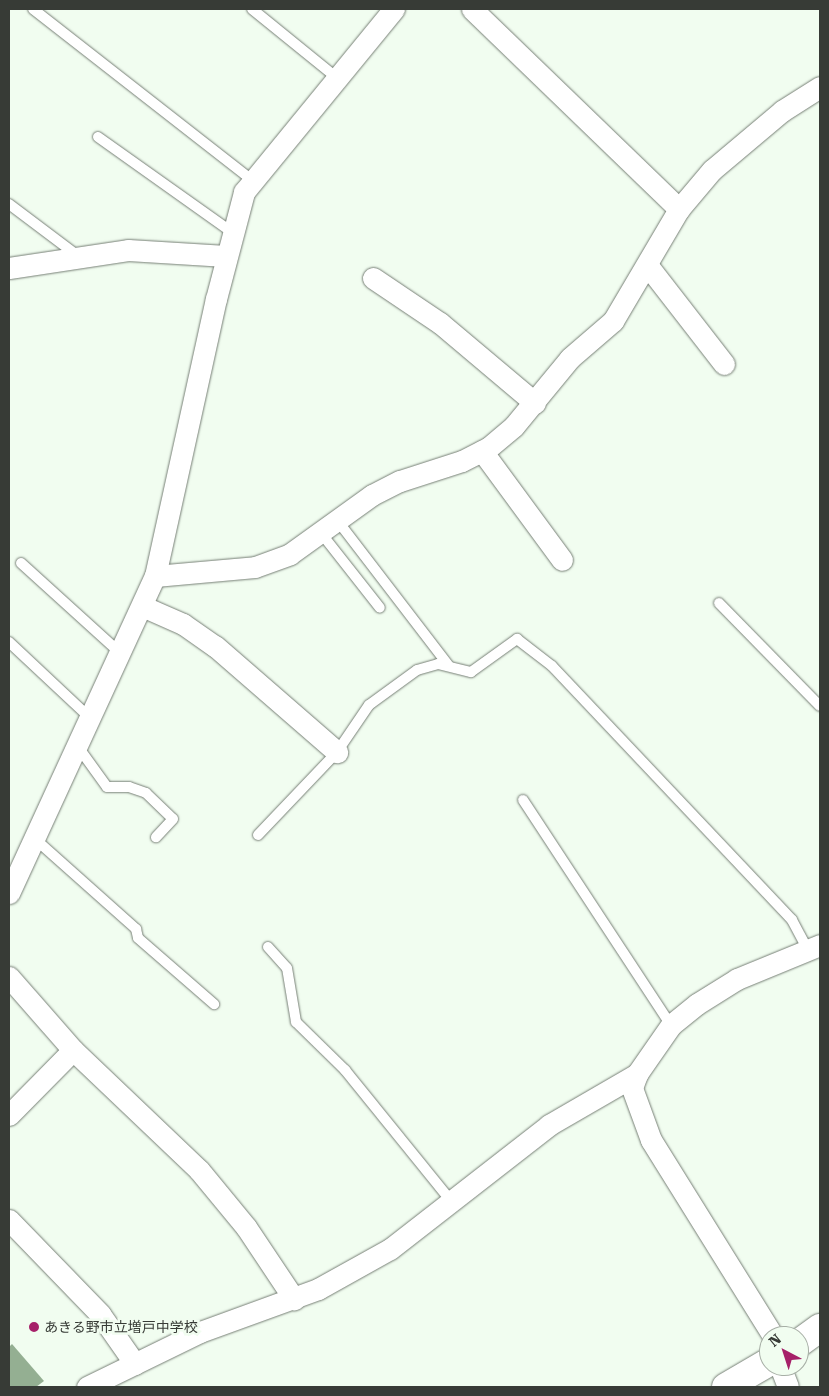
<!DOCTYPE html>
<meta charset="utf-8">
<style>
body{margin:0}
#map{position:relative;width:829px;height:1396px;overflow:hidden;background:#f1fdf0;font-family:"Roboto Serif","Noto Sans JP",serif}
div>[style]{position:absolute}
.water>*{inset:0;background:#94af92}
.roads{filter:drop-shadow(0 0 1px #767f75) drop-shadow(0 0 1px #767f75)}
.service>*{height:10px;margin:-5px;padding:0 5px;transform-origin:5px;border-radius:5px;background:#fff}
.minor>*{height:21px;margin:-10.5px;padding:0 10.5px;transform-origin:10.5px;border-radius:10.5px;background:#fff}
.primary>*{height:28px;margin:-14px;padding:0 14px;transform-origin:14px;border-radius:14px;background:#fff}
.dots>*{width:14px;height:14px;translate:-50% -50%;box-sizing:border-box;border:2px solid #f1fdf0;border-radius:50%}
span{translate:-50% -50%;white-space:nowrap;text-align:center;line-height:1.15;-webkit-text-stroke:5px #f1fdf0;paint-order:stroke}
.poi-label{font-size:14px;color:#373b36}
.left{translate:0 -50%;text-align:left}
.frame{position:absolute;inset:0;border:10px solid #373b36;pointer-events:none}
.north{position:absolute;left:759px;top:1326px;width:50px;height:50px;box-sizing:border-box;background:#f1fdf0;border:1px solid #a7afa6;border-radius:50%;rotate:320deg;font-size:14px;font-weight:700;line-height:20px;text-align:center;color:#373b36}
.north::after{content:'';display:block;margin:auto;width:18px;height:22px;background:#a62069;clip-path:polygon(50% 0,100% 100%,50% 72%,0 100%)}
</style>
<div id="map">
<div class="water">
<i style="clip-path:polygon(12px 1344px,44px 1381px,36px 1387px,9px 1387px,9px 1347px)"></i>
</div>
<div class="roads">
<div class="service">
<i style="left:33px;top:9px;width:278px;rotate:38deg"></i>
<i style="left:252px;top:9px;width:109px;rotate:39.1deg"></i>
<i style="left:98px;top:137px;width:166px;rotate:35.4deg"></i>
<i style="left:9px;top:204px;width:86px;rotate:37deg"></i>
<i style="left:337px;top:520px;width:184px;rotate:52.5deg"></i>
<i style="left:321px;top:533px;width:95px;rotate:51.8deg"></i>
<i style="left:21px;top:563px;width:131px;rotate:42.2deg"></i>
<i style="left:719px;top:603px;width:144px;rotate:45.6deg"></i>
<i style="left:9px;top:642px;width:108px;rotate:43.1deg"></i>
<i style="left:76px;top:744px;width:53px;rotate:54.2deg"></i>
<i style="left:107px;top:787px;width:22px"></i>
<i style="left:129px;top:787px;width:18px;rotate:19deg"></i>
<i style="left:146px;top:793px;width:37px;rotate:44deg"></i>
<i style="left:173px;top:819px;width:25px;rotate:133deg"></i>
<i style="left:523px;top:800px;width:269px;rotate:56.7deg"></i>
<i style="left:258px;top:835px;width:115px;rotate:-46.4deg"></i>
<i style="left:337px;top:752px;width:57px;rotate:-55.8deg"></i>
<i style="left:369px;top:705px;width:59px;rotate:-36.1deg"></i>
<i style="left:417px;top:670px;width:22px;rotate:-16deg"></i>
<i style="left:438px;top:664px;width:34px;rotate:14deg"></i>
<i style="left:471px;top:672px;width:57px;rotate:-35.7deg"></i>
<i style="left:517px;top:639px;width:44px;rotate:37.6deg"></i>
<i style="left:552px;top:666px;width:349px;rotate:46.6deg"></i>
<i style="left:792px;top:920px;width:34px;rotate:62deg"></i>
<i style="left:34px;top:838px;width:137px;rotate:41.7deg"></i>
<i style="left:136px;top:929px;width:9px;rotate:77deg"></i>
<i style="left:138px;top:938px;width:101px;rotate:41deg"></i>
<i style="left:268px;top:947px;width:28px;rotate:48deg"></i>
<i style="left:287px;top:968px;width:55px;rotate:80.5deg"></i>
<i style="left:296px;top:1022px;width:69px;rotate:44.4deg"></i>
<i style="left:345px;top:1070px;width:170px;rotate:51deg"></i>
</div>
<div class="minor">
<i style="left:472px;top:9px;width:288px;rotate:44deg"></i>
<i style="left:648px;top:266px;width:124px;rotate:52.2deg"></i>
<i style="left:9px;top:268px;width:120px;rotate:-8.6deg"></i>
<i style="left:128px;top:250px;width:98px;rotate:3.5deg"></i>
<i style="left:373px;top:278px;width:81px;rotate:33.9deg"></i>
<i style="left:440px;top:323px;width:124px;rotate:40.1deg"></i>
<i style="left:482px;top:451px;width:135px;rotate:53.7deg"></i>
<i style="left:155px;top:576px;width:100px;rotate:-5.1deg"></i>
<i style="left:255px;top:567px;width:37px;rotate:-20deg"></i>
<i style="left:290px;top:554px;width:101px;rotate:-35.7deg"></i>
<i style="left:372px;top:495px;width:31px;rotate:-27deg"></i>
<i style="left:400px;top:481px;width:65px;rotate:-17.9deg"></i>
<i style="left:462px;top:461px;width:29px;rotate:-27deg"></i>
<i style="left:488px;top:448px;width:34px;rotate:-40deg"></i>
<i style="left:514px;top:426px;width:88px;rotate:-50.5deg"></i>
<i style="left:570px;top:358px;width:57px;rotate:-40.7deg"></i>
<i style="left:613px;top:321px;width:130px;rotate:-59.5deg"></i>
<i style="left:679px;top:209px;width:51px;rotate:-49.8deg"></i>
<i style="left:712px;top:170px;width:92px;rotate:-40.1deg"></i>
<i style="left:782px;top:111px;width:45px;rotate:-32.3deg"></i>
<i style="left:142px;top:606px;width:45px;rotate:23.7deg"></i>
<i style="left:183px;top:624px;width:39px;rotate:35deg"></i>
<i style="left:215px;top:646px;width:162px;rotate:41deg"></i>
<i style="left:9px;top:893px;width:349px;rotate:-65.3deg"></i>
<i style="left:155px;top:576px;width:284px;rotate:-77.6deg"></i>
<i style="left:216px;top:299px;width:111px;rotate:-75.3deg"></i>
<i style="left:244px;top:192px;width:237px;rotate:-50.7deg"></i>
<i style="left:9px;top:977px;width:97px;rotate:48.8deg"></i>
<i style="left:73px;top:1050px;width:174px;rotate:43.6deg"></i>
<i style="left:199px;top:1170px;width:74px;rotate:50.5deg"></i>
<i style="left:246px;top:1227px;width:87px;rotate:56.3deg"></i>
<i style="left:9px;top:1115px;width:91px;rotate:-45.4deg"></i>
<i style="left:9px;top:1220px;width:131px;rotate:45.9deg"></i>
<i style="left:100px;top:1314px;width:61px;rotate:55deg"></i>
<i style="left:773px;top:1336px;width:231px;rotate:-121.9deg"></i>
<i style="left:651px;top:1140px;width:55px;rotate:-110.1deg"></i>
<i style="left:632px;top:1088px;width:15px;rotate:-70deg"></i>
<i style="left:637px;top:1074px;width:60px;rotate:-55.2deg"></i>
<i style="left:671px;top:1025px;width:33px;rotate:-39deg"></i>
<i style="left:697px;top:1004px;width:47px;rotate:-32deg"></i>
<i style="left:737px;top:979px;width:90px;rotate:-22.3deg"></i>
<i style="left:780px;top:1366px;width:22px;rotate:69deg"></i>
<i style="left:87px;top:1387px;width:126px;rotate:-26deg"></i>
<i style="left:200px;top:1332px;width:126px;rotate:-20deg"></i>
<i style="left:318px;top:1289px;width:82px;rotate:-29.1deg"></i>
<i style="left:390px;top:1249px;width:202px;rotate:-37.9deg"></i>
<i style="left:549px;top:1125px;width:102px;rotate:-30.1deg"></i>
</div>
<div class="primary">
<i style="left:799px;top:1343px;width:26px;rotate:-36deg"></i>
<i style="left:726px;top:1387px;width:50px;rotate:-30.2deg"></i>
</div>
</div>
<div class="dots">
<i style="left:34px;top:1327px;background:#a62069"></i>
</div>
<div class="poi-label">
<span class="left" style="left:44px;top:1327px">あきる野市立増戸中学校</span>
</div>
<div class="frame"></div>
<div class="north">N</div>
</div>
